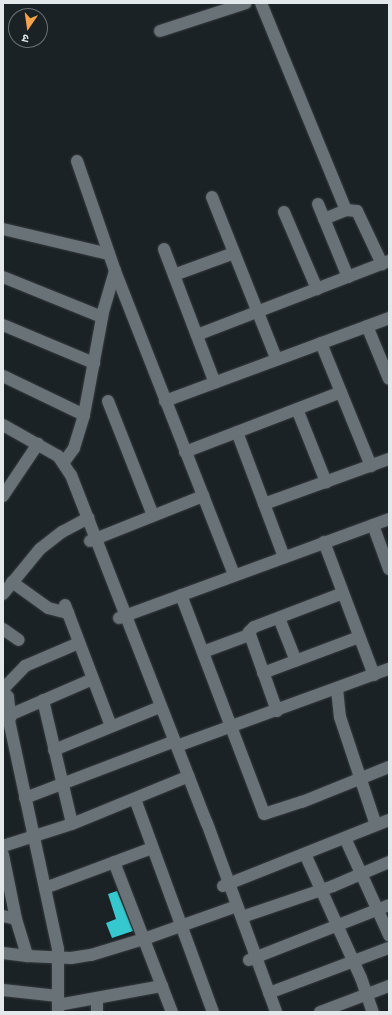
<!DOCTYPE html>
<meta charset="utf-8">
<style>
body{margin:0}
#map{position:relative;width:392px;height:1015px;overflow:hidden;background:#1b2226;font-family:Barlow,"Noto Sans Devanagari",sans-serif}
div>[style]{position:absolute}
.building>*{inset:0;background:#35c9cf}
.roads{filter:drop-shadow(0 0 1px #363c3f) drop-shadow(0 0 1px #363c3f)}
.minor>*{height:12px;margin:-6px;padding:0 6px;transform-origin:6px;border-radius:6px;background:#697277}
span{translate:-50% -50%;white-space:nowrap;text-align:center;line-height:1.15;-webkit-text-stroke:4px #1b2226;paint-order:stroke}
.frame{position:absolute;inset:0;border:4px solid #e3e8eb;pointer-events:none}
.north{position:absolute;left:8px;top:8px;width:40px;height:40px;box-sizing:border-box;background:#1b2226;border:1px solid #6b7175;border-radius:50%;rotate:193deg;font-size:11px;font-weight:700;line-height:16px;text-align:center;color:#e3e8eb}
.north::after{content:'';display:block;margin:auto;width:14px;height:18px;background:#f6a246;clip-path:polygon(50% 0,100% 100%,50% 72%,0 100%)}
</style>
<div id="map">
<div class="building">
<i style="clip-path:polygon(117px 891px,133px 931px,112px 938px,106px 923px,116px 919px,108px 894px)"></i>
</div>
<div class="roads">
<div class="minor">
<i style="left:261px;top:3px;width:224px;rotate:67.7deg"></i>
<i style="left:160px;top:31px;width:90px;rotate:-18deg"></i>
<i style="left:77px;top:161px;width:116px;rotate:70.9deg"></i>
<i style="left:115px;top:271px;width:326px;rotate:68.6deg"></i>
<i style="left:212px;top:197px;width:175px;rotate:68.3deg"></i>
<i style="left:318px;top:204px;width:79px;rotate:67.7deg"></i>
<i style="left:284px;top:212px;width:84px;rotate:66.8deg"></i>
<i style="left:324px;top:219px;width:24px;rotate:-22deg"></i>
<i style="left:346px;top:210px;width:11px;rotate:5deg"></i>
<i style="left:357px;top:211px;width:59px;rotate:64.7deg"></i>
<i style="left:3px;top:229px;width:109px;rotate:13.3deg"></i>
<i style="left:164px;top:249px;width:143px;rotate:69.2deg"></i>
<i style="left:174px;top:275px;width:64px;rotate:-20.1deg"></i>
<i style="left:3px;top:277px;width:107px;rotate:22deg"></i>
<i style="left:3px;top:325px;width:99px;rotate:22.7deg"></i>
<i style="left:367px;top:326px;width:57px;rotate:67.5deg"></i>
<i style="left:197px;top:335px;width:206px;rotate:-21.1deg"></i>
<i style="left:321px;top:343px;width:133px;rotate:67.9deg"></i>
<i style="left:3px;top:376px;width:90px;rotate:25.7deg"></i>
<i style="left:108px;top:401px;width:123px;rotate:68.5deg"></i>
<i style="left:165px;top:401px;width:239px;rotate:-20.3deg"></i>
<i style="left:297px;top:409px;width:79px;rotate:68.3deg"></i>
<i style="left:3px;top:425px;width:63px;rotate:29.4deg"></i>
<i style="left:58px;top:456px;width:23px;rotate:56deg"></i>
<i style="left:71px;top:475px;width:374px;rotate:68.7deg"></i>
<i style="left:207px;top:823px;width:201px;rotate:69.9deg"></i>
<i style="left:237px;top:432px;width:134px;rotate:69.4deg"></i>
<i style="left:185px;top:452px;width:167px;rotate:-21deg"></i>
<i style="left:64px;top:462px;width:17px;rotate:-54deg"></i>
<i style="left:74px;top:448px;width:34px;rotate:-73deg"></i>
<i style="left:84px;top:415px;width:105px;rotate:-79.5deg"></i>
<i style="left:103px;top:312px;width:43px;rotate:-73.7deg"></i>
<i style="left:3px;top:496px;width:63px;rotate:-56.1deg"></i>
<i style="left:264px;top:504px;width:133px;rotate:-19.8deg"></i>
<i style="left:373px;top:525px;width:47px;rotate:70deg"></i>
<i style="left:90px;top:541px;width:122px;rotate:-21.7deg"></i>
<i style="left:324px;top:542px;width:142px;rotate:69.4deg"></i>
<i style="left:12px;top:582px;width:44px;rotate:35.8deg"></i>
<i style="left:48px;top:608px;width:21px;rotate:14deg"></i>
<i style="left:3px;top:594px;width:58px;rotate:-50.6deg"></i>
<i style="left:40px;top:549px;width:28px;rotate:-38deg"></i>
<i style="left:62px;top:532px;width:30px;rotate:-28deg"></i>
<i style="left:181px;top:595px;width:234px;rotate:69.2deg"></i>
<i style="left:264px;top:814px;width:40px;rotate:-18deg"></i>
<i style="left:302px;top:802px;width:94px;rotate:-21.9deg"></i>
<i style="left:65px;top:605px;width:129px;rotate:69.2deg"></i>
<i style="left:119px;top:618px;width:288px;rotate:-20.1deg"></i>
<i style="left:279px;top:618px;width:46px;rotate:68.4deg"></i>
<i style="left:3px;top:629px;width:19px;rotate:35deg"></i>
<i style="left:203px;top:652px;width:49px;rotate:-20.3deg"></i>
<i style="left:263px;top:673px;width:103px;rotate:-20.6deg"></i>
<i style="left:3px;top:689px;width:32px;rotate:-46deg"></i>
<i style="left:25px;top:666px;width:59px;rotate:-23.1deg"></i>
<i style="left:337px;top:689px;width:28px;rotate:84deg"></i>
<i style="left:340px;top:717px;width:114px;rotate:71.6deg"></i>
<i style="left:3px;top:691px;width:8px;rotate:50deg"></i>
<i style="left:8px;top:697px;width:19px;rotate:84deg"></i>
<i style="left:43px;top:700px;width:127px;rotate:76.8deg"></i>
<i style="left:277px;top:711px;width:84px;rotate:-109.5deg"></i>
<i style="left:249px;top:632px;width:7px;rotate:-45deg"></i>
<i style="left:254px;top:627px;width:95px;rotate:-20.9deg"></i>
<i style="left:177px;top:746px;width:226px;rotate:-20deg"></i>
<i style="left:54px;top:750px;width:109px;rotate:-22.1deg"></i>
<i style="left:25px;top:798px;width:160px;rotate:-20.8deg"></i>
<i style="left:135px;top:799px;width:227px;rotate:69.9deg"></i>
<i style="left:345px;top:838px;width:107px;rotate:65.6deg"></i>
<i style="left:3px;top:846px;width:72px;rotate:-17.7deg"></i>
<i style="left:72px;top:824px;width:126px;rotate:-22.3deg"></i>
<i style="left:305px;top:854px;width:136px;rotate:65.7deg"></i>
<i style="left:361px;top:978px;width:36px;rotate:71deg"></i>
<i style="left:3px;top:855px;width:65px;rotate:78.5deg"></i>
<i style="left:114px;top:862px;width:161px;rotate:68.9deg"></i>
<i style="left:223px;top:886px;width:179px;rotate:-21.7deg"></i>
<i style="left:45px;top:888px;width:114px;rotate:-20.5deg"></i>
<i style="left:3px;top:916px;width:13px;rotate:13deg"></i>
<i style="left:16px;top:919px;width:39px;rotate:73deg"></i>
<i style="left:27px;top:956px;width:44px;rotate:2.6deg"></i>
<i style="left:71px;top:958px;width:20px;rotate:-9deg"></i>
<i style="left:91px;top:955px;width:55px;rotate:-16.8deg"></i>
<i style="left:144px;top:939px;width:99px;rotate:-19.5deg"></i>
<i style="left:242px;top:917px;width:96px;rotate:-18.8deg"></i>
<i style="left:333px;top:886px;width:61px;rotate:-23.2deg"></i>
<i style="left:3px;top:953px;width:24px;rotate:7deg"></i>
<i style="left:249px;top:960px;width:150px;rotate:-21.4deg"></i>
<i style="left:3px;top:990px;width:55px;rotate:6.2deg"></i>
<i style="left:269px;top:993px;width:128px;rotate:-20.6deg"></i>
<i style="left:58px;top:1005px;width:106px;rotate:-10.4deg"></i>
<i style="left:58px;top:1012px;width:63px;rotate:-90deg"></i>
<i style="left:58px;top:949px;width:234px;rotate:-102.1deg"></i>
<i style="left:9px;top:720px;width:7px;rotate:-63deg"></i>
<i style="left:12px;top:714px;width:88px;rotate:-23.4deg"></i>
<i style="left:97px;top:1012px;width:14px;rotate:-90deg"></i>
<i style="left:320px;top:1012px;width:74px;rotate:-20.6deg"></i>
</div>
</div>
<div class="frame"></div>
<div class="north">उ</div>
</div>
